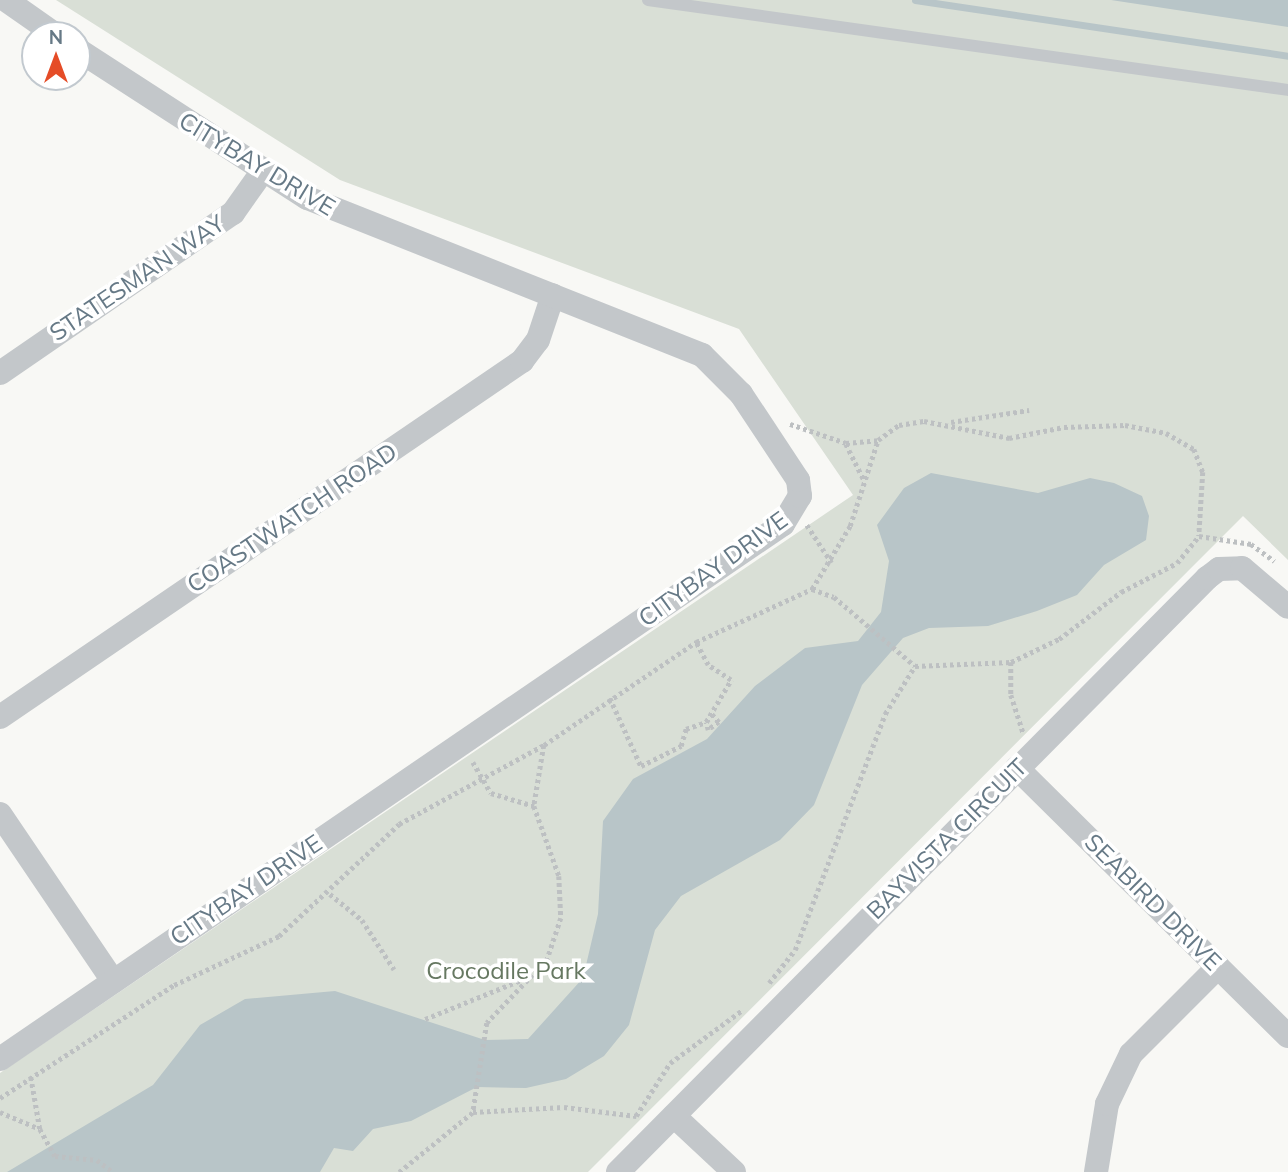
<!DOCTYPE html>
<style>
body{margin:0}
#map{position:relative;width:1288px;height:1172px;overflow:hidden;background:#f8f8f5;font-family:Mulish,sans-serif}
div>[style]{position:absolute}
.green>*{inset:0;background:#d9dfd6}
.water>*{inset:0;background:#b8c5c8}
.stream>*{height:7px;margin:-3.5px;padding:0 3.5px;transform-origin:3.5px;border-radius:3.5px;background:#b8c5c8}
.path>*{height:4.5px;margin-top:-2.25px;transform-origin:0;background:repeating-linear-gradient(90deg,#bdc0c2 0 3.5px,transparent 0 7px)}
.lane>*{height:12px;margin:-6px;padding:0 6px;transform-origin:6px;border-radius:6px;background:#c3c7ca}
.street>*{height:24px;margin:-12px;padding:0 12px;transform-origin:12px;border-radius:12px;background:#c3c7ca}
span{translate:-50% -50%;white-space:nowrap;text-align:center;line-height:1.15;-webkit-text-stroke:7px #fff;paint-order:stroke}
.street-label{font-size:24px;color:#667986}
.park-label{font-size:24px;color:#667861}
.north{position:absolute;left:21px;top:21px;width:70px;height:70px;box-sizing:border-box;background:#fff;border:2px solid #c2c9cf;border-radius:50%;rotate:0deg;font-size:19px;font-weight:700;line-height:28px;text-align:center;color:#667986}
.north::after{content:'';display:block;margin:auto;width:24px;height:32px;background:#e54c27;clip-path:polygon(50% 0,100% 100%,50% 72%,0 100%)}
</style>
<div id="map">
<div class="green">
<i style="clip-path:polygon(56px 0,1288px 0,1288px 560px,1243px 516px,588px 1172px,0 1172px,0 1073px,853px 495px,739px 329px,340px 180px)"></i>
</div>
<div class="water">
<i style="clip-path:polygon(1111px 0,1288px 0,1288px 27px)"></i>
<i style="clip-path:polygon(931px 473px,1038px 493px,1090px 478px,1114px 483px,1142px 496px,1149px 516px,1146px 540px,1104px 565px,1077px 595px,1037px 611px,988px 626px,929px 628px,903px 638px,862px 685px,814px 805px,780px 840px,681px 896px,655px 930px,629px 1025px,604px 1056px,566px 1079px,526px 1088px,477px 1087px,411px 1121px,373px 1129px,353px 1151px,334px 1148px,320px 1172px,7px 1172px,153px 1085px,200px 1025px,245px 999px,335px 991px,485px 1040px,528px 1039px,583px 978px,598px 914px,603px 821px,633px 779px,707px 739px,755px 686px,805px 648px,858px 641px,881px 612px,889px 561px,877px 525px,904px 488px)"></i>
</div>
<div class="stream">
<i style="left:915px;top:0;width:377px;rotate:8.5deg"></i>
</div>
<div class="path">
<i style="left:951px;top:422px;width:79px;rotate:-8.7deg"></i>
<i style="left:790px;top:424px;width:59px;rotate:18.7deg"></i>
<i style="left:846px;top:443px;width:32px;rotate:-5deg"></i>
<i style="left:878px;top:440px;width:26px;rotate:-36deg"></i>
<i style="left:899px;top:425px;width:25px;rotate:-9deg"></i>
<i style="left:924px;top:421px;width:87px;rotate:11.3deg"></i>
<i style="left:1009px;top:438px;width:56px;rotate:-11.3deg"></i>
<i style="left:1064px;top:427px;width:61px;rotate:-1.9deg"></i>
<i style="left:1125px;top:425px;width:42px;rotate:11deg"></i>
<i style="left:1166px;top:433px;width:32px;rotate:30deg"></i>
<i style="left:1194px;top:449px;width:25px;rotate:69deg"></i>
<i style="left:1203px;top:472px;width:64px;rotate:93.6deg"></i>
<i style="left:1199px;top:536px;width:53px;rotate:8.7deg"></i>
<i style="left:1251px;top:544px;width:29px;rotate:36deg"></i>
<i style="left:846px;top:444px;width:40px;rotate:63.4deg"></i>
<i style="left:807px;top:525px;width:45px;rotate:56.7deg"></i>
<i style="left:812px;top:589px;width:23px;rotate:20deg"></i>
<i style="left:834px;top:597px;width:106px;rotate:40.4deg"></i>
<i style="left:915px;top:666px;width:96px;rotate:-2.4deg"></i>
<i style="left:1011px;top:662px;width:53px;rotate:-25.6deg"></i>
<i style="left:1059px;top:639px;width:78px;rotate:-37.2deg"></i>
<i style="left:1121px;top:592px;width:63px;rotate:-27.4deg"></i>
<i style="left:1177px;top:563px;width:35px;rotate:-51deg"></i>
<i style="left:1011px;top:662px;width:33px;rotate:90deg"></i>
<i style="left:1011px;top:695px;width:39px;rotate:72deg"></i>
<i style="left:610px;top:698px;width:75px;rotate:65.5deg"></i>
<i style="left:641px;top:766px;width:45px;rotate:-26.6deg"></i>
<i style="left:681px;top:746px;width:18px;rotate:-74deg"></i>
<i style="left:686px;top:729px;width:21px;rotate:-19deg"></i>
<i style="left:706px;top:722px;width:10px;rotate:-53deg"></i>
<i style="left:712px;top:714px;width:11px;rotate:49deg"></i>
<i style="left:719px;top:722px;width:14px;rotate:144deg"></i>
<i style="left:708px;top:730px;width:8px;rotate:-104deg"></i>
<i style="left:706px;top:722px;width:49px;rotate:-59.2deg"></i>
<i style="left:731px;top:680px;width:27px;rotate:-147deg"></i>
<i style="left:708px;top:665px;width:26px;rotate:-118deg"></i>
<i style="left:544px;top:745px;width:184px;rotate:-34.1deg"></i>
<i style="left:696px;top:642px;width:128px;rotate:-24.6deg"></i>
<i style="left:812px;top:589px;width:74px;rotate:-58.9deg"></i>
<i style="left:850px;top:526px;width:90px;rotate:-72deg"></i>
<i style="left:473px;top:762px;width:36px;rotate:60deg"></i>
<i style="left:491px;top:793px;width:45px;rotate:16.8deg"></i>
<i style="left:330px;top:894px;width:41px;rotate:39.1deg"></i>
<i style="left:362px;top:920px;width:59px;rotate:56.9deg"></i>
<i style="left:769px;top:983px;width:42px;rotate:-51.8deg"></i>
<i style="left:795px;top:950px;width:253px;rotate:-69.1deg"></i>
<i style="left:885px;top:714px;width:57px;rotate:-58deg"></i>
<i style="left:425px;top:1019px;width:114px;rotate:-22.1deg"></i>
<i style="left:31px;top:1077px;width:53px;rotate:80.2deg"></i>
<i style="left:40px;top:1129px;width:31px;rotate:61deg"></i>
<i style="left:55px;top:1156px;width:42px;rotate:5.4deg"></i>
<i style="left:97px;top:1160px;width:20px;rotate:37deg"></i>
<i style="left:0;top:1098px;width:207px;rotate:-33deg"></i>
<i style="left:174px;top:985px;width:116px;rotate:-25deg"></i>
<i style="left:279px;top:936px;width:164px;rotate:-43deg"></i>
<i style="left:399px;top:824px;width:165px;rotate:-28.6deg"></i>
<i style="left:544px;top:745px;width:62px;rotate:99.3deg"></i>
<i style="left:534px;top:806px;width:74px;rotate:70.3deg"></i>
<i style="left:559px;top:876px;width:42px;rotate:87.3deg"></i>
<i style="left:561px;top:918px;width:44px;rotate:108.4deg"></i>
<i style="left:547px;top:960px;width:87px;rotate:133.6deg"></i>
<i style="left:487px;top:1023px;width:90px;rotate:98.9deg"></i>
<i style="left:0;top:1112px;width:43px;rotate:23deg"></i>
<i style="left:399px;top:1172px;width:95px;rotate:-39deg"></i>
<i style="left:473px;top:1112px;width:91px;rotate:-3.1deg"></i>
<i style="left:564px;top:1107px;width:73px;rotate:7.1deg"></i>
<i style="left:636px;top:1116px;width:63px;rotate:-57.3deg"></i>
<i style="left:670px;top:1063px;width:88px;rotate:-36.2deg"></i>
</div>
<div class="lane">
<i style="left:648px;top:0;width:646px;rotate:8deg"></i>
</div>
<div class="street">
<i style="left:6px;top:0;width:61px;rotate:35deg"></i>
<i style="left:0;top:373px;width:283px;rotate:-34.5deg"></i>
<i style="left:233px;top:213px;width:50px;rotate:-54.7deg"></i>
<i style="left:0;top:717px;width:632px;rotate:-34.29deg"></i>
<i style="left:522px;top:361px;width:26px;rotate:-53deg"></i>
<i style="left:538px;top:340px;width:47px;rotate:-71.6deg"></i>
<i style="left:1017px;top:768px;width:381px;rotate:44.7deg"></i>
<i style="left:0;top:814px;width:202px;rotate:55.9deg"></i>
<i style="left:0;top:1059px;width:948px;rotate:-34.34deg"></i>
<i style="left:783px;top:524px;width:33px;rotate:-59deg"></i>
<i style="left:800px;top:496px;width:16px;rotate:-97deg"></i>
<i style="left:798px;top:480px;width:103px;rotate:-123.5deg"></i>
<i style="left:741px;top:394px;width:55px;rotate:-135deg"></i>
<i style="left:702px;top:355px;width:425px;rotate:-158.3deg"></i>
<i style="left:307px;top:198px;width:274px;rotate:-147.1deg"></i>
<i style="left:674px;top:1116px;width:82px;rotate:43deg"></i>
<i style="left:618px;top:1172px;width:837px;rotate:-45.24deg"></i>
<i style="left:1207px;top:578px;width:15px;rotate:-37deg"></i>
<i style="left:1219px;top:569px;width:23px;rotate:-2deg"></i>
<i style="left:1242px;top:568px;width:60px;rotate:40.3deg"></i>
<i style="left:1096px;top:1172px;width:69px;rotate:-80.8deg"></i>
<i style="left:1107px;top:1104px;width:55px;rotate:-64.4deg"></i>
<i style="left:1131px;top:1054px;width:123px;rotate:-45deg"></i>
</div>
<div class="street-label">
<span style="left:257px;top:164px;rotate:31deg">CITYBAY DRIVE</span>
<span style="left:137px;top:278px;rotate:-34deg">STATESMAN WAY</span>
<span style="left:292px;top:518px;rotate:-34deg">COASTWATCH ROAD</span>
<span style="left:713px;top:569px;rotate:-36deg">CITYBAY DRIVE</span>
<span style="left:947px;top:839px;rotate:-45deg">BAYVISTA CIRCUIT</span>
<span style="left:246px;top:890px;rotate:-34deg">CITYBAY DRIVE</span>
<span style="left:1153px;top:902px;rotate:45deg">SEABIRD DRIVE</span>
</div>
<div class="park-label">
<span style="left:506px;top:971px">Crocodile Park</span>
</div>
<div class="north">N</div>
</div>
